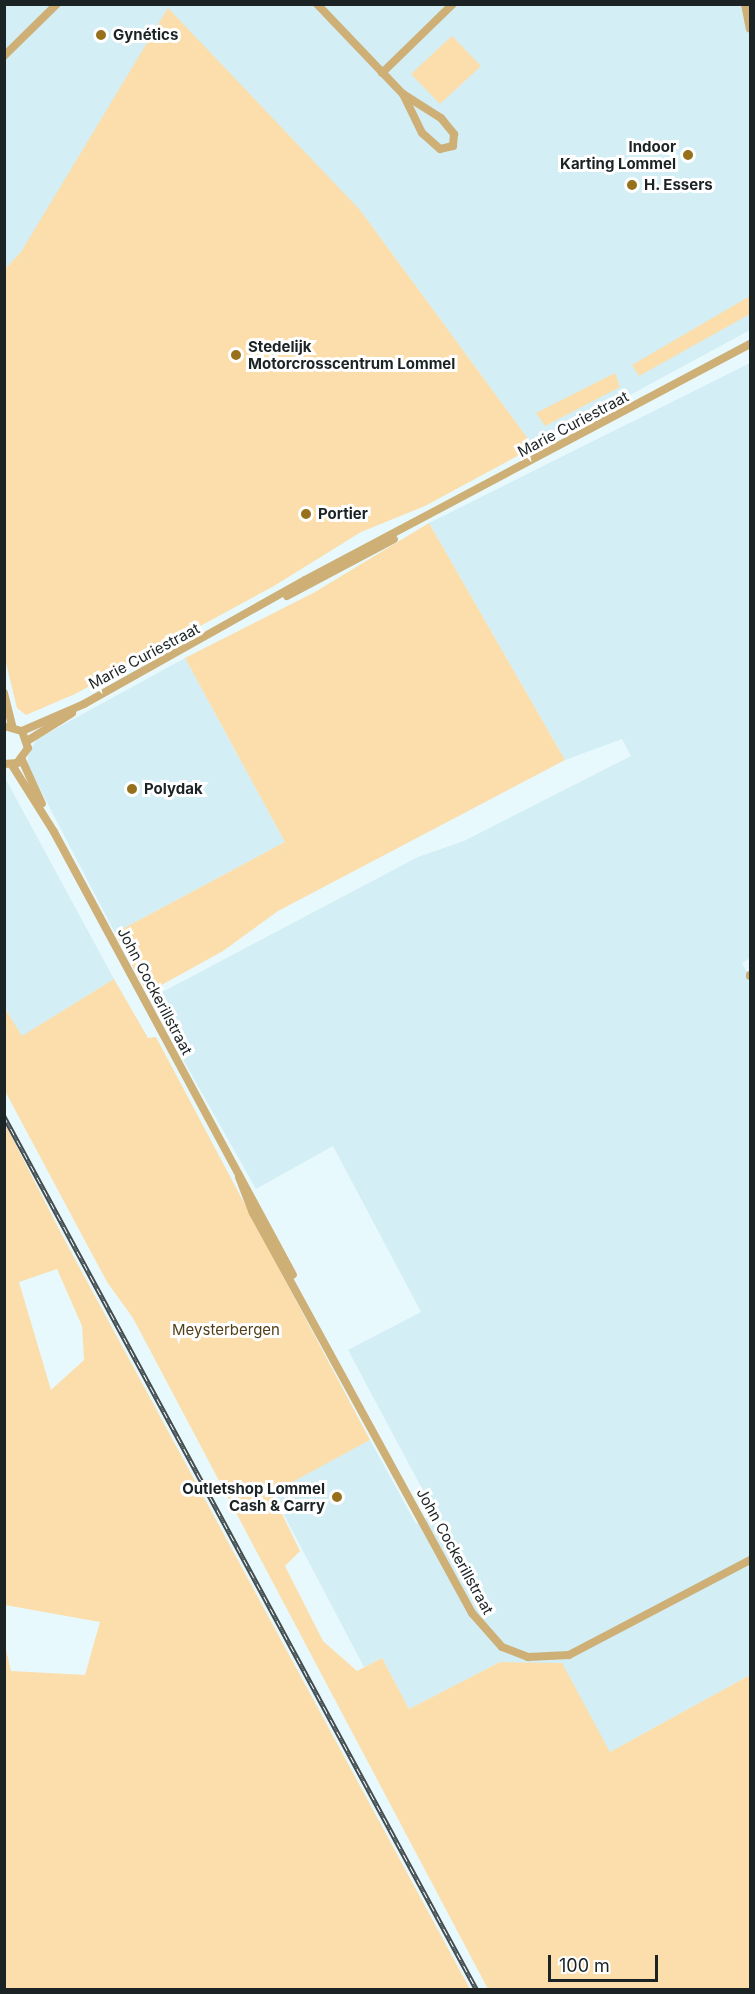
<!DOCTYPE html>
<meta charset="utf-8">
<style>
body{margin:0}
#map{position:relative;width:755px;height:1994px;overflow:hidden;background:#e7f9fd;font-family:Inter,sans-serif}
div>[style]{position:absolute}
.built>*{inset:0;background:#d3eef4}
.green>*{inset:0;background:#fbdeab}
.street>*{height:8px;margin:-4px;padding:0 4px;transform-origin:4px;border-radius:4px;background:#ceaf76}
.rail>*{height:4.5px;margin-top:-2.25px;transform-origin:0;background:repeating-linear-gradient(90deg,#fff 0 7px,#434c4f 0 14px);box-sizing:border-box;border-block:2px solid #434c4f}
.dots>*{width:16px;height:16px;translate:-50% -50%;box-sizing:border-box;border:3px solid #fff;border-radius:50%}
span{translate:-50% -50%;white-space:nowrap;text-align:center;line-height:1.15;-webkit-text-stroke:6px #fff;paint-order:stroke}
.poi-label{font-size:15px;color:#1c2325;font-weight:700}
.left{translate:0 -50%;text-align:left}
.right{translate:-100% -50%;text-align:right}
.street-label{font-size:15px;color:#1c2325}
.park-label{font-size:15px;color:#523e18}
.frame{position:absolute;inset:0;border:6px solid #1c2325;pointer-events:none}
.scale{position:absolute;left:548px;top:1955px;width:110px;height:27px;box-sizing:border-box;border:3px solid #1c2325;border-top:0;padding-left:8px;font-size:18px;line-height:21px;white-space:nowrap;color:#1c2325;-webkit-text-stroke:4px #fff;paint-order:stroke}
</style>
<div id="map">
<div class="built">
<i style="clip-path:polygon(5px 5px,750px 5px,750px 330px,534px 447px,360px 210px,21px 252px,5px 269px)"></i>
<i style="clip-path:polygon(750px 363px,750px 958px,742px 963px,750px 978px,750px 1675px,610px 1752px,533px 1663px,500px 1662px,409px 1709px,382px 1658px,364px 1667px,272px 1492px,370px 1440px,416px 1524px,435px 1513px,348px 1350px,421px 1312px,333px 1146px,256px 1189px,149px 999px,418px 857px,464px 841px,631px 756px,622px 739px,565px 760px,429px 523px)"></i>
<i style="clip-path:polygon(185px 658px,285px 842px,115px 933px,27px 764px,29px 752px,37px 739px)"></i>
<i style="clip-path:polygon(4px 776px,114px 979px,21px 1037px,5px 1007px)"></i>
</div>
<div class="green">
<i style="clip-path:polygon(168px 8px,360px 210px,534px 447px,425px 506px,361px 532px,274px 586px,75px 694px,26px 715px,17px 708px,4px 655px,5px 269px,21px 252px)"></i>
<i style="clip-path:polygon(452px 36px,481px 66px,440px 104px,411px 74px)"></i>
<i style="clip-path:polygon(750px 296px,750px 314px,639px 376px,632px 365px)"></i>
<i style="clip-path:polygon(615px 373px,620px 387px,545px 426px,536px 413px)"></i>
<i style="clip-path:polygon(429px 523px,565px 760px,278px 911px,223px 951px,147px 993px,115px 933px,285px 842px,185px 658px,315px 592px)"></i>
<i style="clip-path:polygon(114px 979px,148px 1038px,156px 1037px,370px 1440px,272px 1493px,300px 1551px,285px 1566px,323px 1641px,357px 1671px,382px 1658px,409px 1709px,500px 1662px,562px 1663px,610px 1752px,750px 1675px,750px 1989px,488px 1989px,133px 1318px,107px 1282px,5px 1091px,4px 1007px,22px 1036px)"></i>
<i style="clip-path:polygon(evenodd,5px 1124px,63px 1237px,470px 1989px,5px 1989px,5px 1645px,11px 1671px,85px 1675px,100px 1622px,5px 1605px,5px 1124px,57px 1269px,82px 1326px,84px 1360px,51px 1390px,19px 1282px,57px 1269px)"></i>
</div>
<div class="street">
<i style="left:317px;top:4px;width:124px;rotate:46.3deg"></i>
<i style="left:403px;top:94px;width:45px;rotate:32.3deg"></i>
<i style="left:441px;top:118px;width:21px;rotate:51deg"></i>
<i style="left:454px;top:134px;width:12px;rotate:95deg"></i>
<i style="left:453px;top:146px;width:13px;rotate:167deg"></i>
<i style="left:440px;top:149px;width:24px;rotate:-138deg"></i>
<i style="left:422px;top:133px;width:43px;rotate:-116deg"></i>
<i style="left:745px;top:4px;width:25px;rotate:79deg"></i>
<i style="left:4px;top:56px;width:74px;rotate:-44.5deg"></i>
<i style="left:382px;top:73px;width:99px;rotate:-44.2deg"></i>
<i style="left:287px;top:596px;width:121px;rotate:-28deg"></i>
<i style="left:4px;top:693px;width:34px;rotate:76deg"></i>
<i style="left:4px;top:726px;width:19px;rotate:16deg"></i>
<i style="left:22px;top:731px;width:18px;rotate:71deg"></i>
<i style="left:28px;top:748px;width:19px;rotate:126deg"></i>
<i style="left:17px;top:763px;width:13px;rotate:176deg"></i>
<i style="left:22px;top:731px;width:68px;rotate:-23.5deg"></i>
<i style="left:84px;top:704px;width:253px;rotate:-29.3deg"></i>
<i style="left:305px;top:580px;width:504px;rotate:-27.94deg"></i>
<i style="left:27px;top:741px;width:53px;rotate:-31.9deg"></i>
<i style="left:22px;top:760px;width:48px;rotate:65.6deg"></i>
<i style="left:12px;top:765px;width:79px;rotate:57.9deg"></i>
<i style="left:54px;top:832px;width:503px;rotate:61.65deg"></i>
<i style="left:750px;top:976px;width:1px;rotate:-90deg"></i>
<i style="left:239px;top:1177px;width:39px;rotate:69deg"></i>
<i style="left:253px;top:1213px;width:456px;rotate:61.3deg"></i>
<i style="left:472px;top:1613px;width:45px;rotate:48.6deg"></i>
<i style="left:502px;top:1647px;width:28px;rotate:21deg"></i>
<i style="left:528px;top:1657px;width:41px;rotate:-2.8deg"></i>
<i style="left:569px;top:1655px;width:204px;rotate:-27.7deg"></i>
</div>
<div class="rail">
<i style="left:4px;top:1116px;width:994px;rotate:61.58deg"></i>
</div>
<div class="dots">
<i style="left:101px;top:35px;background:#97701b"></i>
<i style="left:688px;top:155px;background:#97701b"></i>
<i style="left:632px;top:185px;background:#97701b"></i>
<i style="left:236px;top:355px;background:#97701b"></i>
<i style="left:306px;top:514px;background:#97701b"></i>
<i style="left:132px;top:789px;background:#97701b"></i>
<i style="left:337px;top:1497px;background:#97701b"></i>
</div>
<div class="poi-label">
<span class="left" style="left:113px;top:35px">Gynétics</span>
<span class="right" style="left:676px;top:155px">Indoor<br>Karting Lommel</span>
<span class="left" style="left:644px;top:185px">H. Essers</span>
<span class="left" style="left:248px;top:355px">Stedelijk<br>Motorcrosscentrum Lommel</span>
<span class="left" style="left:318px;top:514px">Portier</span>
<span class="left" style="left:144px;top:789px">Polydak</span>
<span class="right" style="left:325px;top:1497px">Outletshop Lommel<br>Cash &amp; Carry</span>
</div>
<div class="street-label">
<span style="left:573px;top:424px;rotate:-28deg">Marie Curiestraat</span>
<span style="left:144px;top:656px;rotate:-28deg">Marie Curiestraat</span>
<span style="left:155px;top:991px;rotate:62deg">John Cockerillstraat</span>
<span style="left:455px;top:1551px;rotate:61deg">John Cockerillstraat</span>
</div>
<div class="park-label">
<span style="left:226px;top:1330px">Meysterbergen</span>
</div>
<div class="frame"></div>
<div class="scale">100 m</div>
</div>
